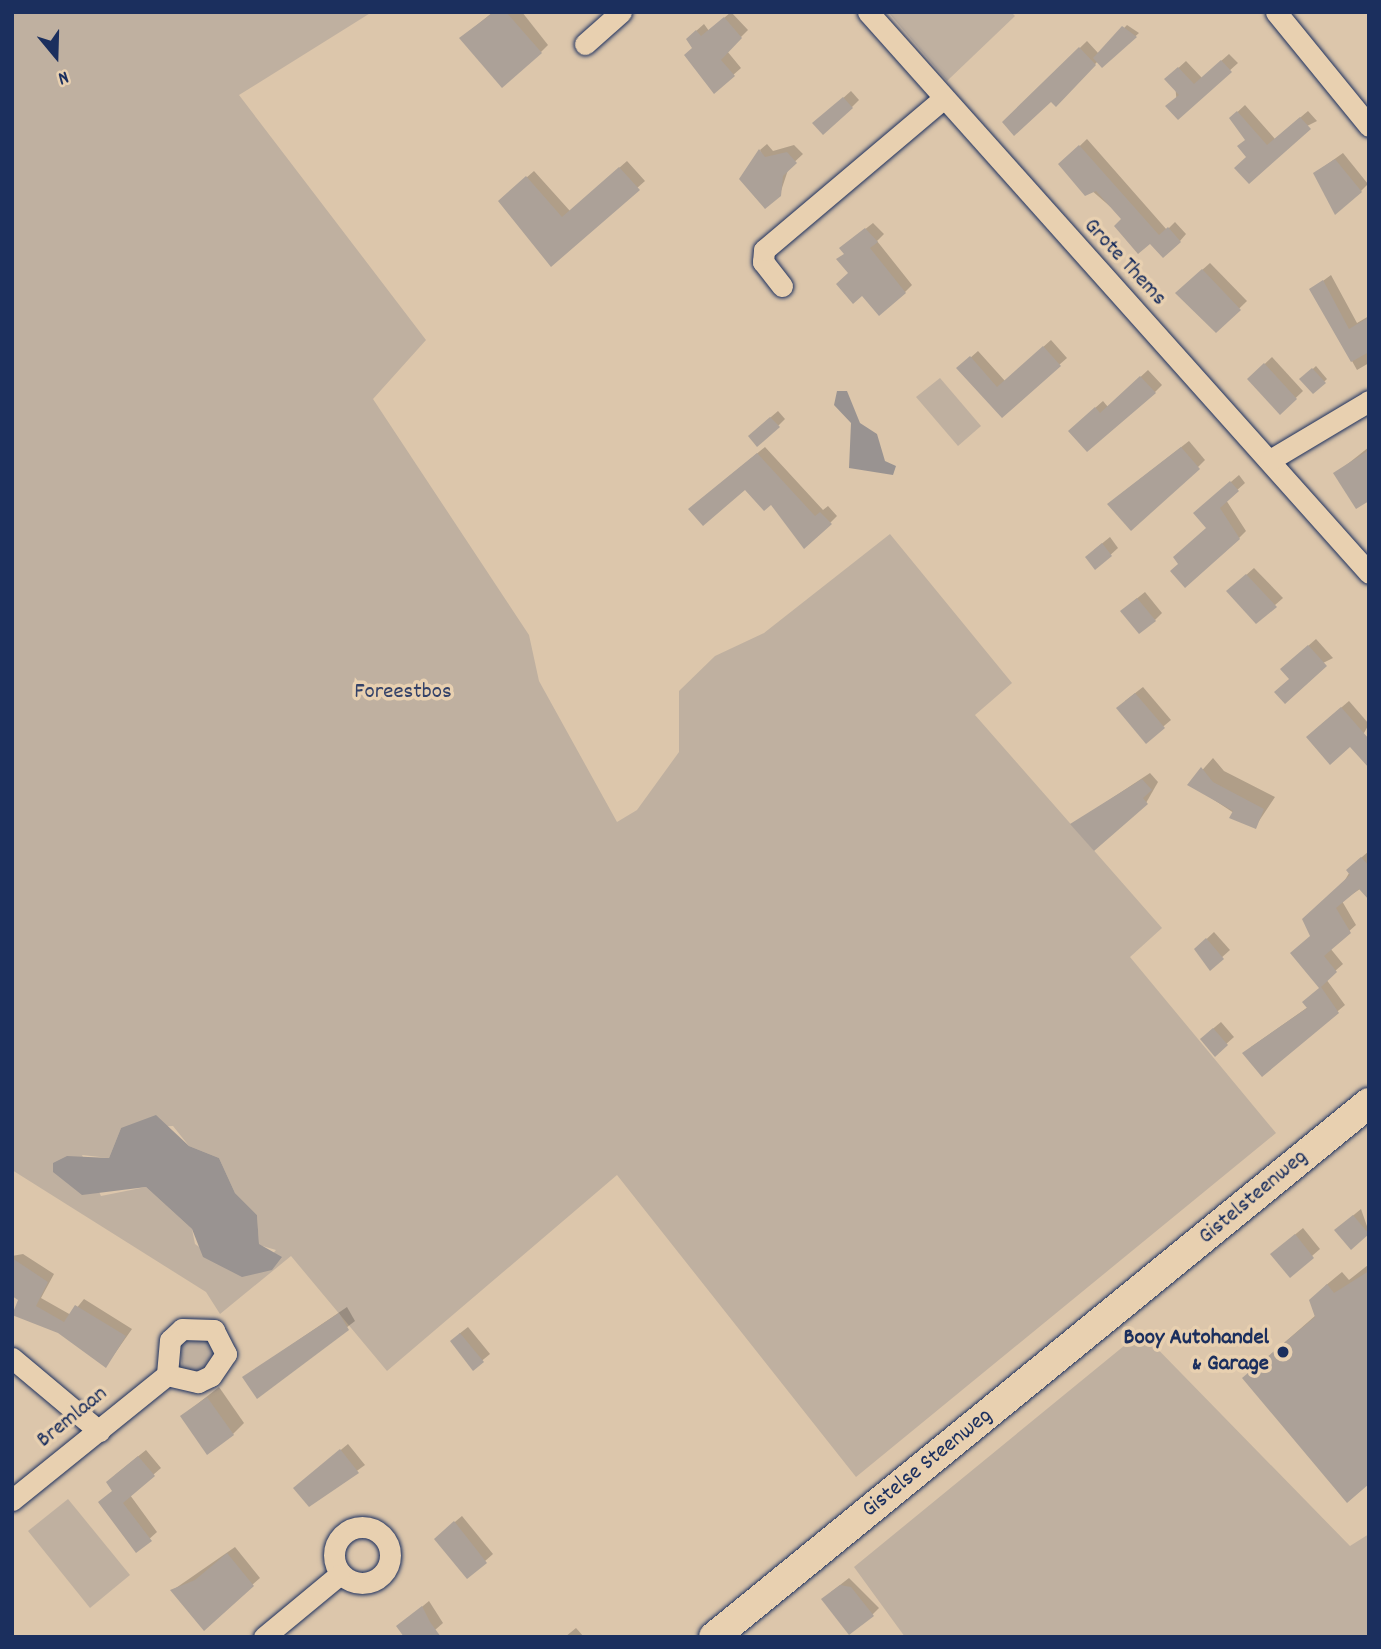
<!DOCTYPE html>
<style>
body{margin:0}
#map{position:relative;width:1381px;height:1649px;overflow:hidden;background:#dcc6ab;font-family:Dekko,sans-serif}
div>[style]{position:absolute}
.green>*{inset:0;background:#bfb0a0}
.water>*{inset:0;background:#999391}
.shadow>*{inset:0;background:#0003}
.building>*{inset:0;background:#aca198}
.roads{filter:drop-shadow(0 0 2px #1b2f5e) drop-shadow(0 0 2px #1b2f5e)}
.street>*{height:21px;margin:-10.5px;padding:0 10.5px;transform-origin:10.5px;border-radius:10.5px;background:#e8d0b0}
.street>.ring{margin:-10.5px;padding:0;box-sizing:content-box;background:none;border:21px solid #e8d0b0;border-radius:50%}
.secondary>*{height:30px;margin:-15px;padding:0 15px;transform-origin:15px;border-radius:15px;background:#e8d0b0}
.dots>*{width:19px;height:19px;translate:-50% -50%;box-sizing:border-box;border:4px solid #e8d0b0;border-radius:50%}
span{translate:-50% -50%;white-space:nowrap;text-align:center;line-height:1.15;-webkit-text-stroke:7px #e8d0b0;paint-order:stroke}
.street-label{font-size:23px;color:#1b2f5e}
.park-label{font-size:23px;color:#344268}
.poi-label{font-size:23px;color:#1b2f5e;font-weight:700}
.right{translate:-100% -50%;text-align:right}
.frame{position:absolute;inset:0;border:14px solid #1b2f5e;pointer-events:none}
.north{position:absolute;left:21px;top:21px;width:70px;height:70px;-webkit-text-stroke:5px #e8d0b0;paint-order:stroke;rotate:161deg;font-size:19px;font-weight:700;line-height:28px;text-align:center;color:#1b2f5e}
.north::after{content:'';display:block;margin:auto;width:24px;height:32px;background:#1b2f5e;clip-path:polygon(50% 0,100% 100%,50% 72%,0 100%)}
</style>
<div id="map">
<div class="green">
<i style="clip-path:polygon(evenodd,12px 12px,372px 12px,239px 95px,426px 340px,373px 399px,529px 635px,539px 681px,617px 822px,637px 810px,679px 752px,679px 691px,715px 656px,764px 633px,890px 534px,1012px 683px,975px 715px,1162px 928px,1130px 957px,1276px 1133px,856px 1477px,617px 1175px,387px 1371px,291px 1256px,220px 1314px,206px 1292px,12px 1170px,12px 12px,173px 1126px,189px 1146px,219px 1158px,235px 1193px,257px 1215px,259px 1245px,276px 1250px,255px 1274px,235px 1273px,195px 1244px,192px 1229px,146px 1187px,101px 1196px,82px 1155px,109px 1158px,121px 1128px,173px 1126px)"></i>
<i style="clip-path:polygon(888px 12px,1011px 12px,1015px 16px,947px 81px)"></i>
<i style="clip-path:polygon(940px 378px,981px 426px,958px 446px,916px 397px)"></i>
<i style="clip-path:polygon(1141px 1332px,1350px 1546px,1369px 1534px,1369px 1637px,905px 1637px,854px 1567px)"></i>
<i style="clip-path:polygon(205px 1334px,217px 1351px,205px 1372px,183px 1370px,179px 1341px)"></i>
<i style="clip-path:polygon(68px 1499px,130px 1575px,90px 1608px,28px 1531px)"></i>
</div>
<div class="water">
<i style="clip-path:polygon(837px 391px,847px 391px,860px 423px,877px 434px,885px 461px,896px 466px,893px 475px,849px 468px,851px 423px,834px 405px)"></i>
<i style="clip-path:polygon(156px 1115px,189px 1146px,219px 1158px,235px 1193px,257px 1215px,259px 1244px,282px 1257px,272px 1270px,242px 1277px,203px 1257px,192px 1229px,146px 1187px,82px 1195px,53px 1172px,53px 1163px,67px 1156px,109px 1158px,121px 1128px)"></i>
</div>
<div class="shadow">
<i style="clip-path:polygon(493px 12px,522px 12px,548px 45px,541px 52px,461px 38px)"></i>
<i style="clip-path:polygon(731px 12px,748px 30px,727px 51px,741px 68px,714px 92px,693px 48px,695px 32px,704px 24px,709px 31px)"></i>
<i style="clip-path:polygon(1127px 25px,1139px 33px,1102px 66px,1098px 61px,1056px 105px,1052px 99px,1004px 122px,1087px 41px,1099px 54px)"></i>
<i style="clip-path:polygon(1229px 54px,1238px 63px,1178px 117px,1174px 72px,1186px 61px,1202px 78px)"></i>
<i style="clip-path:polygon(851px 91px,859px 100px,852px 107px,822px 117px)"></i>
<i style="clip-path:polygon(1245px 105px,1275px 139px,1308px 111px,1317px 121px,1248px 156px,1246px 139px,1231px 118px)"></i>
<i style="clip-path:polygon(1087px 139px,1167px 230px,1175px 222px,1186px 234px,1180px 241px,1150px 241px,1061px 164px)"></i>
<i style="clip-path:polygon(767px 144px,773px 151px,794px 145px,803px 154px,789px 167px,780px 194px,760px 150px)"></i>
<i style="clip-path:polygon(1343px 153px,1368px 184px,1361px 191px,1315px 173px)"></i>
<i style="clip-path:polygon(627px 161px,645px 181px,551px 264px,508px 194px,534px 171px,570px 211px)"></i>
<i style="clip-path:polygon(873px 223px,884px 234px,877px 241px,912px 285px,905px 292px,862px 293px,850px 272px,849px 242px)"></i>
<i style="clip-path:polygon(1210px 263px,1247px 301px,1216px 331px,1184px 286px)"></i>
<i style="clip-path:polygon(1331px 275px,1357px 323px,1369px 316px,1369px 363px,1357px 370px,1312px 289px)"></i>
<i style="clip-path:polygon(1051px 340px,1067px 358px,1002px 415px,959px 368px,978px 351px,1005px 381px)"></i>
<i style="clip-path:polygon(1272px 357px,1303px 391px,1280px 413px,1249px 379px)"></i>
<i style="clip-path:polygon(1316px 366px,1327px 379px,1313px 392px,1302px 379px)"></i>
<i style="clip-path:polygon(1148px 370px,1162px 385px,1155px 392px,1077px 424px,1103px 401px,1108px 407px)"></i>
<i style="clip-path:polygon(778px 411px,785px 419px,778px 426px,757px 429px)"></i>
<i style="clip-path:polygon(1189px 441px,1205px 460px,1198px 467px,1117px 497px)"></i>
<i style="clip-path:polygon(765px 447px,823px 510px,828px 506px,837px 516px,830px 523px,745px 487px,698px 502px)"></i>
<i style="clip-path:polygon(1369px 447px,1369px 498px,1335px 474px)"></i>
<i style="clip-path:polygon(1239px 475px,1245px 483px,1226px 500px,1246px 531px,1239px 538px,1208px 528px,1203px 506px)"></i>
<i style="clip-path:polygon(1110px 537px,1118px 548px,1096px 568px,1094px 550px)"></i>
<i style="clip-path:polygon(1254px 568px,1283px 598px,1256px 622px,1236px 584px)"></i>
<i style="clip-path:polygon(1145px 592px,1162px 613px,1155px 620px,1130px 604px)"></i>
<i style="clip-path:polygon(1316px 639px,1333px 658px,1291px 679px,1290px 662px)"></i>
<i style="clip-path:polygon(1143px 687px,1171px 720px,1146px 741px,1125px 701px)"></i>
<i style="clip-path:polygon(1349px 701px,1369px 724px,1364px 733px,1315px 730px)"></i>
<i style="clip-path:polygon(1213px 758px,1224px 771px,1275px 797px,1255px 827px,1190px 784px)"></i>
<i style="clip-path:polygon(1150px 773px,1158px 782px,1146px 803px,1073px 824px)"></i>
<i style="clip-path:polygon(1369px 851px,1369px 883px,1342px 901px,1356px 925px,1330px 948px,1343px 964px,1326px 979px,1345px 1005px,1262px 1075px,1251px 1047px,1308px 1007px,1321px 987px,1312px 936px,1355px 863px)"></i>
<i style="clip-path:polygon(1214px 932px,1230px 950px,1210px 968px,1196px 949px)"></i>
<i style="clip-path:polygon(1221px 1022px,1234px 1037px,1215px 1054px,1209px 1032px)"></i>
<i style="clip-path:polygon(1361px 1209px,1369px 1232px,1351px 1247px,1344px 1223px)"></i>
<i style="clip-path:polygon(1303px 1228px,1320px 1249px,1290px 1275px,1280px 1247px)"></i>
<i style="clip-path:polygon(23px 1254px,54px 1274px,41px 1298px,71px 1315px,84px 1299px,132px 1329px,106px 1366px,59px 1332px,13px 1313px,21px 1299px,12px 1294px,12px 1256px)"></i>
<i style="clip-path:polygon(1368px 1265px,1369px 1266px,1369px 1482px,1244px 1378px,1316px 1315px,1325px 1286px,1342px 1272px,1349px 1280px)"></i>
<i style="clip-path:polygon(347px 1307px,355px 1321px,257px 1397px,244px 1377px)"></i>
<i style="clip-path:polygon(468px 1327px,490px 1354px,473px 1368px,459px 1334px)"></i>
<i style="clip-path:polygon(219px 1387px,244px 1423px,233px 1434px,182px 1416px)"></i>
<i style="clip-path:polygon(348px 1444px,365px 1465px,310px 1505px,303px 1481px)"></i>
<i style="clip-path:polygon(146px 1450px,161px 1468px,130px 1495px,157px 1532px,137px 1550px,114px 1490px,115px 1475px)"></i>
<i style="clip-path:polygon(462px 1516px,493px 1554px,467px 1577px,443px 1532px)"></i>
<i style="clip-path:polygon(235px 1547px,260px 1578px,204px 1628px,173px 1590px)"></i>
<i style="clip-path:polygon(849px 1578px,879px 1608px,872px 1615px,831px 1592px)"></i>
<i style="clip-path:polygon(429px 1601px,443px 1623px,427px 1637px,406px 1620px)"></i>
<i style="clip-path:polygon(576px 1628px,584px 1637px,565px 1637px)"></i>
</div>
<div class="building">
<i style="clip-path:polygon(494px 12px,506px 12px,542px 53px,502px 88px,459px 38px)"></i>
<i style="clip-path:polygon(724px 17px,742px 38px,721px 60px,735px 76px,714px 94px,684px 55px,692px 48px,686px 39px,696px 30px,701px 36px)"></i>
<i style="clip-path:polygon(1122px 26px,1137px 37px,1102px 68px,1093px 58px)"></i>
<i style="clip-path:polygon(1079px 47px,1096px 65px,1056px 107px,1051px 102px,1014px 136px,1002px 122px)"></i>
<i style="clip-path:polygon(1221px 60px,1232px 72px,1178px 120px,1165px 106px,1179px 95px,1164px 79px,1178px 67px,1194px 84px)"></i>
<i style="clip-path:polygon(843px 97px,853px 108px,823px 135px,812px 123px)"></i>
<i style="clip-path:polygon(1237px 111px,1267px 145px,1300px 117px,1311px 129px,1249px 184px,1234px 168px,1246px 157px,1237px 146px,1245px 140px,1229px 118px)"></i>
<i style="clip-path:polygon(1079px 145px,1159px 235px,1168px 227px,1181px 242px,1163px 258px,1150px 244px,1138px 254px,1114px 226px,1121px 219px,1096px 191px,1085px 196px,1058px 164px)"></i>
<i style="clip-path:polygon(759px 149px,765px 157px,787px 152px,797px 163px,783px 176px,781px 196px,765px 209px,739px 179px)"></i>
<i style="clip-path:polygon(1335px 159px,1362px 192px,1335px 215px,1313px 173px)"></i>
<i style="clip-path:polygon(619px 167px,640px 190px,551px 267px,498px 201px,526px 176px,562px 217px)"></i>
<i style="clip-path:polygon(865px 228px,878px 242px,870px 248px,906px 293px,879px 316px,862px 296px,853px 304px,836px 284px,848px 273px,836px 259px,844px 254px,839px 248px)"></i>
<i style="clip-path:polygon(1202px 269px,1241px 310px,1216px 333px,1175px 293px)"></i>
<i style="clip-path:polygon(1323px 280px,1349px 329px,1369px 317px,1369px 352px,1351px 362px,1309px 289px)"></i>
<i style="clip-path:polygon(1043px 346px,1061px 366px,1002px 418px,956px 368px,970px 356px,997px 387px)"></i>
<i style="clip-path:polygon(1264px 363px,1297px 399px,1280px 415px,1247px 379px)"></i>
<i style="clip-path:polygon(1312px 368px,1326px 383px,1313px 394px,1299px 379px)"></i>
<i style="clip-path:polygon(1140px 376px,1156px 393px,1087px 452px,1068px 431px,1095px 407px,1100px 413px)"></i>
<i style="clip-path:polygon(770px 417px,780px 427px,757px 447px,748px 436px)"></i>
<i style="clip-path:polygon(1181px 447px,1200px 469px,1131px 531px,1107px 504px)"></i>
<i style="clip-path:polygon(1369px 450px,1369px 501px,1356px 509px,1333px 473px)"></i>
<i style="clip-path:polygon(757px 453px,815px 516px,820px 512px,832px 524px,804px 549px,771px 505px,764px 511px,745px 490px,703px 526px,688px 509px)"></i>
<i style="clip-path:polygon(1230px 481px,1239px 491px,1220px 508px,1240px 539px,1185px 588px,1170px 571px,1178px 564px,1173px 557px,1206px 528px,1193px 513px)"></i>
<i style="clip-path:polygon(1102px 543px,1112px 556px,1095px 570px,1085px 557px)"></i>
<i style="clip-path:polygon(1246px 574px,1277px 607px,1256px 624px,1226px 591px)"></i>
<i style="clip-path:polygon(1137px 598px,1156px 621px,1139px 634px,1120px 611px)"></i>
<i style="clip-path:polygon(1308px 645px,1327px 666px,1285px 704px,1274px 692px,1289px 679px,1280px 669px)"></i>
<i style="clip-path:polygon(1135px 693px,1165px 728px,1146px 744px,1116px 708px)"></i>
<i style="clip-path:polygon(1341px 707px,1369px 739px,1369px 768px,1350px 747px,1330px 765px,1306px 737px)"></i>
<i style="clip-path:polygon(1201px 767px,1213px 782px,1264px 809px,1256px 829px,1229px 818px,1233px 811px,1187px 785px)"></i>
<i style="clip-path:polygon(1142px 779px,1152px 790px,1143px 798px,1148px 804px,1094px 851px,1070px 824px)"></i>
<i style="clip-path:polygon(1361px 857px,1369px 866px,1369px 900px,1359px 889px,1336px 908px,1351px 933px,1324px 956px,1337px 972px,1321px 987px,1339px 1013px,1262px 1077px,1242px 1053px,1307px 1008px,1302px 1002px,1319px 988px,1290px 953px,1310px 936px,1302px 919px,1350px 875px,1346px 870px)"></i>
<i style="clip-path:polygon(1206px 938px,1224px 959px,1210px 971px,1194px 949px)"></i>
<i style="clip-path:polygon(1213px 1028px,1228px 1045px,1215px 1057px,1200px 1039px)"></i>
<i style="clip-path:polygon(1353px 1215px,1369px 1234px,1351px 1250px,1334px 1230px)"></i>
<i style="clip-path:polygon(1295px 1234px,1314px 1258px,1290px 1278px,1270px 1254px)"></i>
<i style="clip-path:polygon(12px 1258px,48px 1282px,36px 1306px,64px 1322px,75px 1305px,126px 1336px,106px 1368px,58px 1333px,12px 1315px,18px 1300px,12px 1296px)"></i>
<i style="clip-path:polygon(1369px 1271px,1369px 1484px,1347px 1503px,1242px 1378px,1315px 1317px,1309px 1300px,1327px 1284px,1334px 1293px)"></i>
<i style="clip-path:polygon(339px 1313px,349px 1330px,257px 1399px,242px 1377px)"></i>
<i style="clip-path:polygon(460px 1333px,484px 1362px,473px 1371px,450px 1341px)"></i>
<i style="clip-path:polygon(207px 1397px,234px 1435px,207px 1455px,180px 1416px)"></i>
<i style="clip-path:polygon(340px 1449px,359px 1473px,309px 1507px,293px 1488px)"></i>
<i style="clip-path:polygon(138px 1456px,155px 1476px,123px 1503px,152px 1541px,136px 1553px,98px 1502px,112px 1491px,106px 1482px)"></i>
<i style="clip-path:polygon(454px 1521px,487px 1563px,467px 1579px,434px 1539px)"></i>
<i style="clip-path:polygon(227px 1553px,254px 1586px,204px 1631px,170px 1590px,195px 1580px)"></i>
<i style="clip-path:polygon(840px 1585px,851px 1587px,874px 1616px,849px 1635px,821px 1599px)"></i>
<i style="clip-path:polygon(422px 1606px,430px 1622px,441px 1637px,404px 1637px,396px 1626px)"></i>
</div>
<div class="roads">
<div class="street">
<i style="left:868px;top:12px;width:752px;rotate:48.23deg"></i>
<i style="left:1276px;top:12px;width:147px;rotate:50.8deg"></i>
<i style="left:585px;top:44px;width:48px;rotate:-41.6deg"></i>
<i style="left:782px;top:286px;width:31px;rotate:-128deg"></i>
<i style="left:763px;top:262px;width:12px;rotate:-85deg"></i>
<i style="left:764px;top:250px;width:234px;rotate:-40.2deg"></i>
<i style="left:1270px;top:460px;width:115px;rotate:-30.8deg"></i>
<i style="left:12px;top:1358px;width:114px;rotate:40deg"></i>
<i style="left:12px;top:1500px;width:199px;rotate:-38.9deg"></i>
<i style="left:167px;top:1375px;width:32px;rotate:13deg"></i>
<i style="left:198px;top:1382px;width:14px;rotate:-25deg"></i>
<i style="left:211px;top:1376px;width:27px;rotate:-56deg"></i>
<i style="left:226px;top:1354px;width:27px;rotate:-117deg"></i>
<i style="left:214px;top:1330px;width:32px;rotate:-178deg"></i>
<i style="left:182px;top:1329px;width:16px;rotate:137deg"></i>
<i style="left:170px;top:1340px;width:35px;rotate:95deg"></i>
<i class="ring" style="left:334px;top:1527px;width:35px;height:35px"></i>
<i style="left:264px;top:1637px;width:97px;rotate:-39.6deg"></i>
</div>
<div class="secondary">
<i style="left:714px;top:1637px;width:845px;rotate:-39.19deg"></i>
</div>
</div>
<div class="dots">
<i style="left:1283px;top:1352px;background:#1b2f5e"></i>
</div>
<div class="street-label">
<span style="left:1124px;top:263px;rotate:47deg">Grote Thems</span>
<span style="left:1254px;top:1198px;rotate:-40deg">Gistelsteenweg</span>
<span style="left:73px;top:1418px;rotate:-39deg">Bremlaan</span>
<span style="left:928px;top:1464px;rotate:-39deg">Gistelse Steenweg</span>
</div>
<div class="park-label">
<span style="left:403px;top:693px">Foreestbos</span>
</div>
<div class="poi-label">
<span class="right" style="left:1269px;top:1352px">Booy Autohandel<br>&amp; Garage</span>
</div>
<div class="frame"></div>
<div class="north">N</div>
</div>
